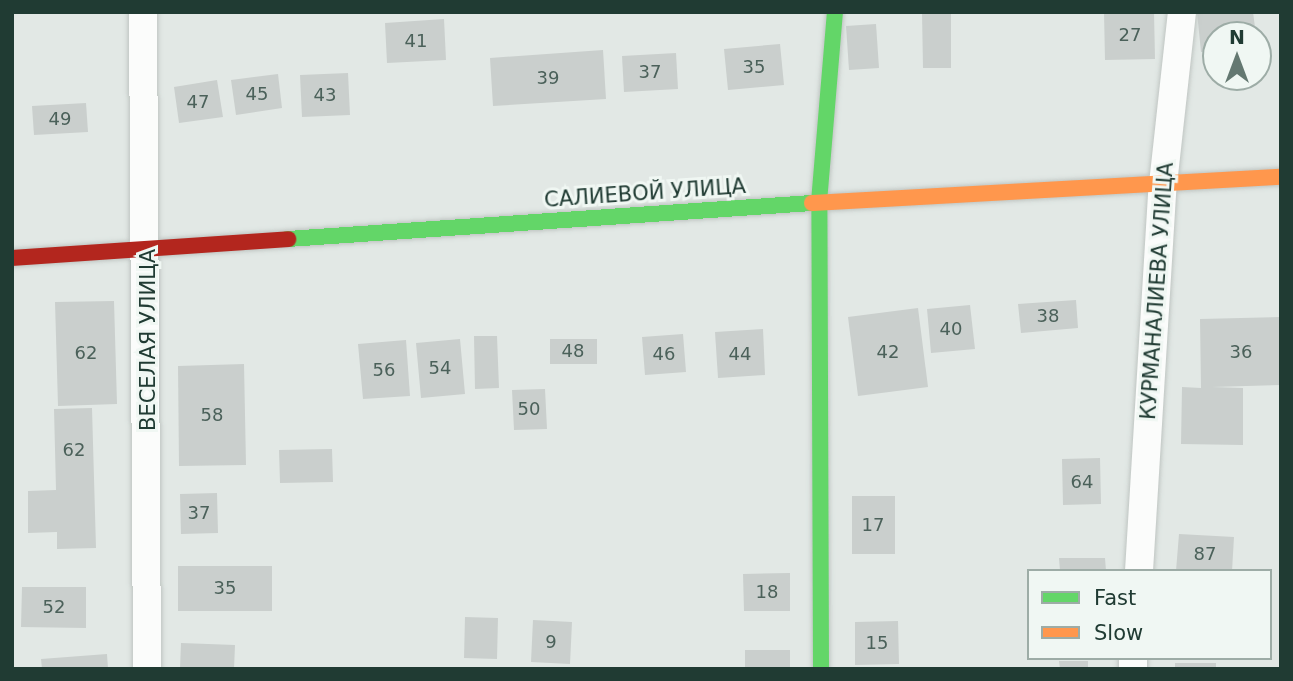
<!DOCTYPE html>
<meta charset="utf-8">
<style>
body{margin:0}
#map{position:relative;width:1293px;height:681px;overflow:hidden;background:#e2e8e5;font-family:"DejaVu Sans",sans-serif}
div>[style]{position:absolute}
.building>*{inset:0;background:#cacfcd}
.roads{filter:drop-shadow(0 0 2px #bfc5c2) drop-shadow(0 0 2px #bfc5c2)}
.street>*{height:28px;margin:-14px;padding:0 14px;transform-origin:14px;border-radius:14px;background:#fbfcfb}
.fast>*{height:16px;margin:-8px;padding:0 8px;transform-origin:8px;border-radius:8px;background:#63d668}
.slow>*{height:16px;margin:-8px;padding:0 8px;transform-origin:8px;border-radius:8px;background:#ff974d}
.jam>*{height:16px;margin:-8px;padding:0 8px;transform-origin:8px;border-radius:8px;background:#b3261e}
span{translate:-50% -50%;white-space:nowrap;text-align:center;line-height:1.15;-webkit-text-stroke:6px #f0f7f3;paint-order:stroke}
.number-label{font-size:18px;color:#4b615a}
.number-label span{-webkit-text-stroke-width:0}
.street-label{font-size:21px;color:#203b33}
.frame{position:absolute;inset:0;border:14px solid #203b33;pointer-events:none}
.legend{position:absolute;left:1027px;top:569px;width:245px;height:91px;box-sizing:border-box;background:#f0f7f3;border:2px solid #9daca6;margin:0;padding:9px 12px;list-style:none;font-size:21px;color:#203b33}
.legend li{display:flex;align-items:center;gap:14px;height:35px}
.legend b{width:35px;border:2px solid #9daca6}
.north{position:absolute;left:1202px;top:21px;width:70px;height:70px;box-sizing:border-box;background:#f0f7f3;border:2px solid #9daca6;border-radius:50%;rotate:0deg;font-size:19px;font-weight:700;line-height:28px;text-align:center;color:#203b33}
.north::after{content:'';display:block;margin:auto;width:24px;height:32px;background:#647871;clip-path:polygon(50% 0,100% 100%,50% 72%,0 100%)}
</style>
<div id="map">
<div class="building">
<i style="clip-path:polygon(922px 12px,951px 12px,951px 68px,923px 68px)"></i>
<i style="clip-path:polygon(1104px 12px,1154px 12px,1155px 59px,1105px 60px)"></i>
<i style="clip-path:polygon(1197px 12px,1253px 12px,1256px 35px,1216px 35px,1216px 50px,1201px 52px)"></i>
<i style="clip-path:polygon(444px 19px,446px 60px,387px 63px,385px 23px)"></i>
<i style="clip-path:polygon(876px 24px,879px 68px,849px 70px,846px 26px)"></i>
<i style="clip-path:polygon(780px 44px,784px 85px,728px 90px,724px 49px)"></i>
<i style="clip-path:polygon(603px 50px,606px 99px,493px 106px,490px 58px)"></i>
<i style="clip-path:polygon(676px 53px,678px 89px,624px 92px,622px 56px)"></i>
<i style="clip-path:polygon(348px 73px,350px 115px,302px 117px,300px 75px)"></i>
<i style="clip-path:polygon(278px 74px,282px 108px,236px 115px,231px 80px)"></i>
<i style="clip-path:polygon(217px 80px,223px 117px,179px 123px,174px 87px)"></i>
<i style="clip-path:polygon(86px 103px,88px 132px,34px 135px,32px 106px)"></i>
<i style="clip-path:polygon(1076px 300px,1078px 328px,1021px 333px,1018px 304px)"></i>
<i style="clip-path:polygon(114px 301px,117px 404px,58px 406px,55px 302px)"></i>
<i style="clip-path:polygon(970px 305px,975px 349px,931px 353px,927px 309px)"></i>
<i style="clip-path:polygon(918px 308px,928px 387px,858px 396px,848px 317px)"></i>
<i style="clip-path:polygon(1281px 317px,1281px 385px,1212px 387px,1243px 388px,1243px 445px,1181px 444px,1182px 387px,1201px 388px,1200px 319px)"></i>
<i style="clip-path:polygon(763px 329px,765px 375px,718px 378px,715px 332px)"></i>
<i style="clip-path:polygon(683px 334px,686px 372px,645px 375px,642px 337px)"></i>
<i style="clip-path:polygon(474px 336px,497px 336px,499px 388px,475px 389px)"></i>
<i style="clip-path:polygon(460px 339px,465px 394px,421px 398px,416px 343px)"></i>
<i style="clip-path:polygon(550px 339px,597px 339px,597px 364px,550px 364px)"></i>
<i style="clip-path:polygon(406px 340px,410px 396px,363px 399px,358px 344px)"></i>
<i style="clip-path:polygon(244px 364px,246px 465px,179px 466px,178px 366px)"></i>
<i style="clip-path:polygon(545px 389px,547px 429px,514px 430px,512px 390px)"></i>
<i style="clip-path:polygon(92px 408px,96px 548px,57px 549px,57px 532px,28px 533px,28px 491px,56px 490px,54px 409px)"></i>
<i style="clip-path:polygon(332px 449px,333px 482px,280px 483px,279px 450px)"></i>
<i style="clip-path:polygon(1100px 458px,1101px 504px,1063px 505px,1062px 459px)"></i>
<i style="clip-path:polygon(217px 493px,218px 533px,181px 534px,180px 494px)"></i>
<i style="clip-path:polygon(852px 496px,895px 496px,895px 554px,852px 554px)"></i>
<i style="clip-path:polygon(1179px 534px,1234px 537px,1232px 571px,1176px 571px)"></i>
<i style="clip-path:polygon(1059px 558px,1105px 558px,1106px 571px,1060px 571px)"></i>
<i style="clip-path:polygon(178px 566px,272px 566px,272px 611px,178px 611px)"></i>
<i style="clip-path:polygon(790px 573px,790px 611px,744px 611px,743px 574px)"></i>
<i style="clip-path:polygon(22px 587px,86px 587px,86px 628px,21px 627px)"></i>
<i style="clip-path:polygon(465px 617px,498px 618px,497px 659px,464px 658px)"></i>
<i style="clip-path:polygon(533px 620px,572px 622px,570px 664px,531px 662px)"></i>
<i style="clip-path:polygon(898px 621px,899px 664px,855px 665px,855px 622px)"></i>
<i style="clip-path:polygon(181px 643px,235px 645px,234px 669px,180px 669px)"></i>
<i style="clip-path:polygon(745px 650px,790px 650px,790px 669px,745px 669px)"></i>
<i style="clip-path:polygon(107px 654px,108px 669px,42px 669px,41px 659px)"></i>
<i style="clip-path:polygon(1059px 661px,1088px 661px,1088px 669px,1060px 669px)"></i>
<i style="clip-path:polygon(1175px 663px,1216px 663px,1216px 669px,1175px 669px)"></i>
</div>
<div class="roads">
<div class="street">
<i style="left:143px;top:12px;width:657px;rotate:89.65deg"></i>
<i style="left:1139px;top:571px;width:388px;rotate:-86.5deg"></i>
<i style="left:1163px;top:184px;width:173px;rotate:-83.7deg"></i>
<i style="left:1133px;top:669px;width:11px;rotate:-90deg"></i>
</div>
<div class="fast">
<i style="left:288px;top:239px;width:525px;rotate:-3.93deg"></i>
<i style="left:821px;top:669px;width:467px;rotate:-90.2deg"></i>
<i style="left:819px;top:202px;width:191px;rotate:-85.2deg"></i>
</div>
<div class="slow">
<i style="left:812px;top:203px;width:470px;rotate:-3.2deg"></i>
</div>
<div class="jam">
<i style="left:12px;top:258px;width:277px;rotate:-3.9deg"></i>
</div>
</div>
<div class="number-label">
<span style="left:1130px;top:35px">27</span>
<span style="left:416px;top:41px">41</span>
<span style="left:754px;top:67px">35</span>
<span style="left:650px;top:72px">37</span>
<span style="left:548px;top:78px">39</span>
<span style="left:257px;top:94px">45</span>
<span style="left:325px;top:95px">43</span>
<span style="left:198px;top:102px">47</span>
<span style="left:60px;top:119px">49</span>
<span style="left:1048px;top:316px">38</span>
<span style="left:951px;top:329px">40</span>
<span style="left:573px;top:351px">48</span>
<span style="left:888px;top:352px">42</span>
<span style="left:1241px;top:352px">36</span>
<span style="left:86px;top:353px">62</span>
<span style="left:664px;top:354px">46</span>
<span style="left:740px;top:354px">44</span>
<span style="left:440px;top:368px">54</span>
<span style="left:384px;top:370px">56</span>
<span style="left:529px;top:409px">50</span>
<span style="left:212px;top:415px">58</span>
<span style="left:74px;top:450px">62</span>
<span style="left:1082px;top:482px">64</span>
<span style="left:199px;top:513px">37</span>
<span style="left:873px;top:525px">17</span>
<span style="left:1205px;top:554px">87</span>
<span style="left:225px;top:588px">35</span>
<span style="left:767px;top:592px">18</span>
<span style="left:54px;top:607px">52</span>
<span style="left:551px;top:642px">9</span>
<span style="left:877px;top:643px">15</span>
</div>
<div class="street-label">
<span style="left:645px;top:193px;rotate:-4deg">САЛИЕВОЙ УЛИЦА</span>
<span style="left:1157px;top:291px;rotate:-86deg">КУРМАНАЛИЕВА УЛИЦА</span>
<span style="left:148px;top:340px;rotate:-90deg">ВЕСЕЛАЯ УЛИЦА</span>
</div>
<div class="frame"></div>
<ul class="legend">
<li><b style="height:9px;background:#63d668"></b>Fast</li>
<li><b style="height:9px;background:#ff974d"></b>Slow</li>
</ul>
<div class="north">N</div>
</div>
